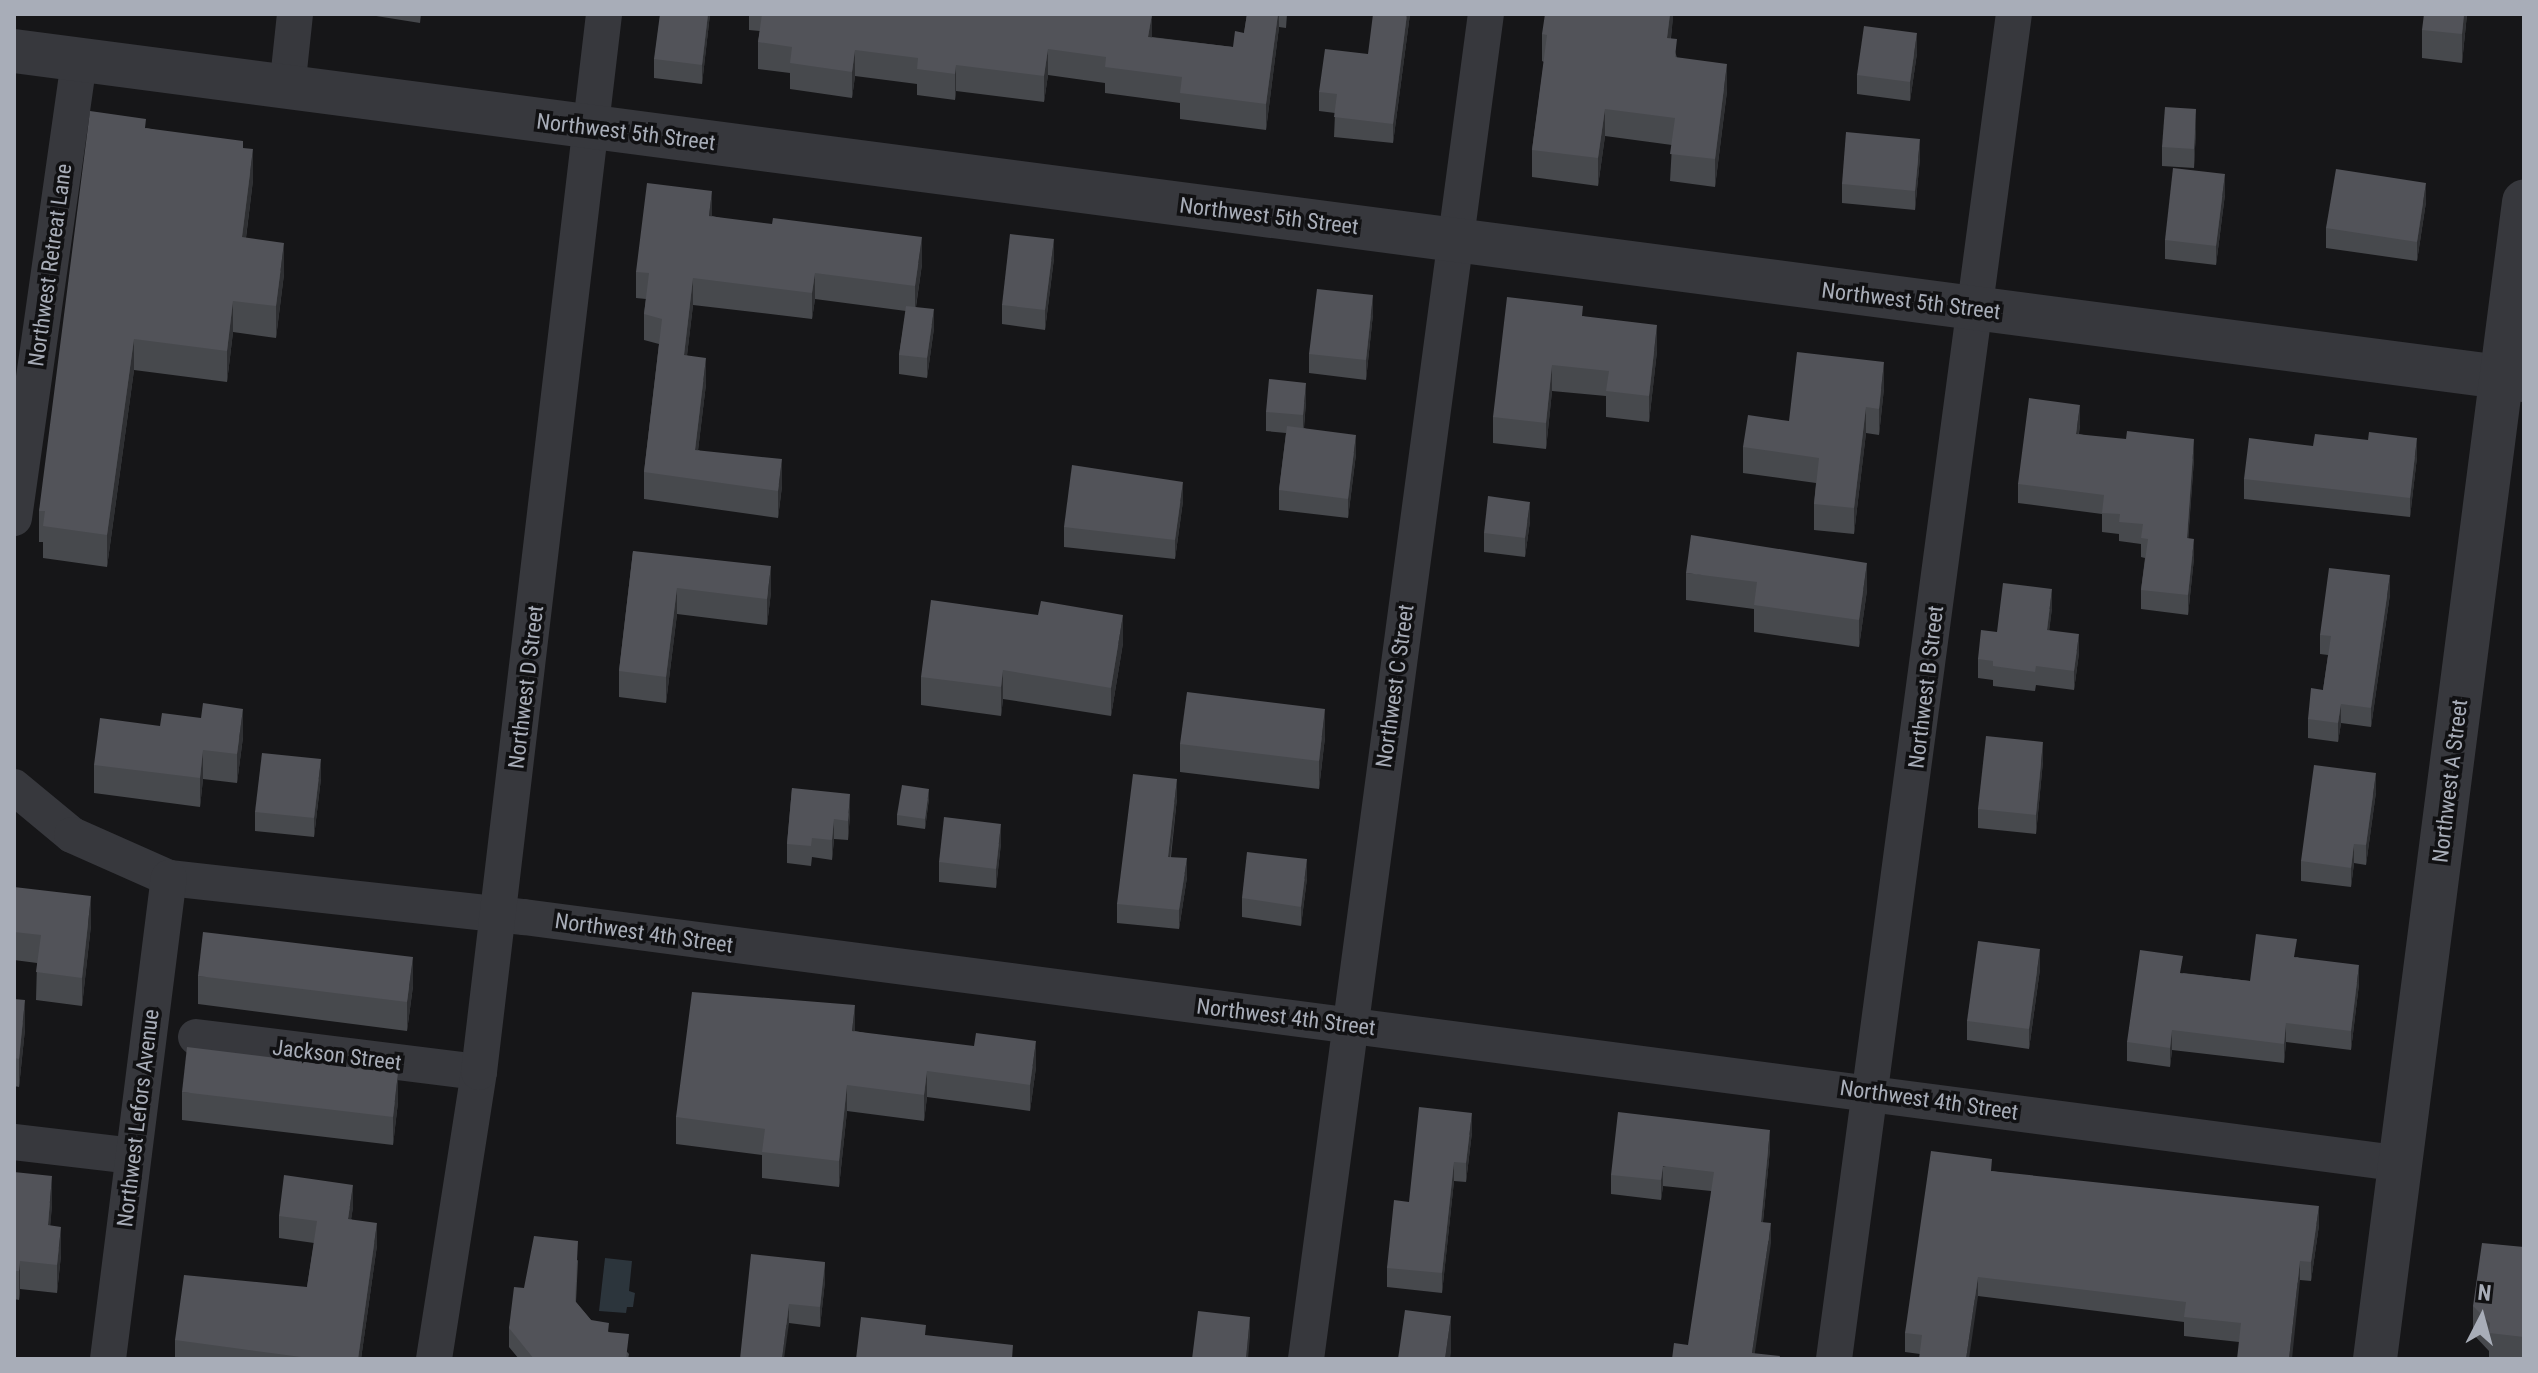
<!DOCTYPE html>
<style>
body{margin:0}
#map{position:relative;width:2538px;height:1373px;overflow:hidden;background:#161618;font-family:"Roboto Condensed",sans-serif}
div>[style]{position:absolute}
.water>*{inset:0;background:#2c353c}
.minor>*{height:36px;margin:-18px;padding:0 18px;transform-origin:18px;border-radius:18px;background:#37383d}
.tertiary>*{height:44px;margin:-22px;padding:0 22px;transform-origin:22px;border-radius:22px;background:#37383d}
.wall>*{inset:0;background:#47494d}
.shaded-wall>*{inset:0;background:#2f3033}
.building>*{inset:0;background:#525359}
span{translate:-50% -50%;white-space:nowrap;text-align:center;line-height:1.15;-webkit-text-stroke:7px #111113;paint-order:stroke}
.street-label{font-size:22px;color:#a8adb8}
.frame{position:absolute;inset:0;border:16px solid #a8adb8;pointer-events:none}
.north{position:absolute;left:2442px;top:1277px;width:80px;height:80px;-webkit-text-stroke:6px #111113;paint-order:stroke;rotate:6deg;font-size:22px;font-weight:700;line-height:32px;text-align:center;color:#a8adb8}
.north::after{content:'';display:block;margin:auto;width:28px;height:36px;background:#a8adb8;clip-path:polygon(50% 0,100% 100%,50% 72%,0 100%)}
</style>
<div id="map">
<div class="water">
<i style="clip-path:polygon(605px 1258px,632px 1261px,629px 1291px,635px 1293px,633px 1307px,627px 1307px,626px 1313px,599px 1311px)"></i>
</div>
<div class="minor">
<i style="left:287px;top:89px;width:75px;rotate:-83.9deg"></i>
<i style="left:14px;top:518px;width:463px;rotate:-81.9deg"></i>
<i style="left:14px;top:787px;width:75px;rotate:39.6deg"></i>
<i style="left:72px;top:835px;width:106px;rotate:23.9deg"></i>
<i style="left:169px;top:878px;width:357px;rotate:6.3deg"></i>
<i style="left:524px;top:917px;width:1894px;rotate:7.49deg"></i>
<i style="left:196px;top:1037px;width:285px;rotate:7.1deg"></i>
<i style="left:14px;top:1142px;width:120px;rotate:6.7deg"></i>
<i style="left:108px;top:1359px;width:485px;rotate:-82.8deg"></i>
<i style="left:434px;top:1359px;width:291px;rotate:-81.1deg"></i>
<i style="left:479px;top:1072px;width:1065px;rotate:-83.26deg"></i>
<i style="left:1306px;top:1359px;width:1357px;rotate:-82.38deg"></i>
<i style="left:1834px;top:1359px;width:1357px;rotate:-82.38deg"></i>
</div>
<div class="tertiary">
<i style="left:14px;top:51px;width:2531px;rotate:7.47deg"></i>
<i style="left:2375px;top:1359px;width:1167px;rotate:-82.66deg"></i>
</div>
<div class="wall">
<i style="clip-path:polygon(370px 14px,421px 14px,420px 23px,370px 15px)"></i>
<i style="clip-path:polygon(710px 14px,702px 84px,654px 78px,654px 59px)"></i>
<i style="clip-path:polygon(749px 14px,1152px 14px,1152px 37px,1233px 47px,1244px 33px,1247px 14px,1287px 14px,1286px 28px,1279px 27px,1266px 130px,1180px 119px,1180px 103px,1105px 93px,1105px 83px,1048px 75px,1044px 102px,956px 91px,955px 100px,917px 95px,917px 84px,855px 76px,852px 98px,790px 89px,790px 73px,758px 69px,758px 42px,760px 31px,749px 30px)"></i>
<i style="clip-path:polygon(1410px 14px,1393px 143px,1334px 137px,1335px 113px,1319px 111px,1319px 92px,1368px 54px)"></i>
<i style="clip-path:polygon(1673px 14px,1671px 38px,1677px 58px,1727px 91px,1715px 187px,1670px 181px,1672px 145px,1605px 136px,1598px 186px,1532px 177px,1532px 150px,1544px 62px,1542px 61px,1542px 34px)"></i>
<i style="clip-path:polygon(2467px 14px,2462px 63px,2422px 58px,2422px 30px)"></i>
<i style="clip-path:polygon(1917px 53px,1910px 101px,1857px 94px,1857px 75px)"></i>
<i style="clip-path:polygon(146px 128px,243px 148px,253px 180px,246px 238px,284px 274px,276px 338px,233px 332px,227px 382px,134px 370px,107px 567px,43px 558px,43px 542px,39px 542px,39px 511px)"></i>
<i style="clip-path:polygon(2196px 129px,2194px 168px,2162px 166px,2162px 147px)"></i>
<i style="clip-path:polygon(1920px 158px,1915px 210px,1842px 203px,1842px 184px)"></i>
<i style="clip-path:polygon(2225px 194px,2216px 265px,2165px 259px,2165px 240px)"></i>
<i style="clip-path:polygon(2426px 202px,2417px 261px,2326px 248px,2326px 228px)"></i>
<i style="clip-path:polygon(712px 216px,922px 264px,916px 307px,934px 328px,927px 378px,899px 374px,899px 355px,906px 311px,815px 299px,812px 319px,693px 305px,687px 355px,706px 384px,698px 450px,782px 486px,778px 518px,644px 499px,644px 472px,659px 344px,644px 340px,644px 314px,646px 299px,636px 298px,636px 272px)"></i>
<i style="clip-path:polygon(1054px 258px,1045px 330px,1002px 324px,1002px 305px)"></i>
<i style="clip-path:polygon(1373px 314px,1366px 380px,1309px 373px,1309px 354px)"></i>
<i style="clip-path:polygon(1583px 316px,1657px 351px,1649px 422px,1606px 417px,1606px 396px,1552px 391px,1546px 449px,1493px 443px,1493px 417px)"></i>
<i style="clip-path:polygon(1884px 388px,1879px 435px,1866px 433px,1854px 534px,1814px 530px,1814px 504px,1816px 483px,1743px 473px,1743px 447px,1789px 421px)"></i>
<i style="clip-path:polygon(1306px 402px,1304px 428px,1356px 454px,1348px 518px,1279px 510px,1279px 490px,1286px 433px,1266px 431px,1266px 412px)"></i>
<i style="clip-path:polygon(2080px 424px,2079px 434px,2194px 459px,2188px 539px,2194px 558px,2188px 615px,2141px 609px,2141px 590px,2145px 558px,2141px 557px,2141px 544px,2119px 541px,2119px 534px,2102px 532px,2102px 514px,2018px 503px,2018px 484px)"></i>
<i style="clip-path:polygon(2313px 446px,2417px 457px,2410px 517px,2244px 499px,2244px 479px)"></i>
<i style="clip-path:polygon(1183px 501px,1175px 559px,1064px 547px,1064px 527px)"></i>
<i style="clip-path:polygon(1530px 521px,1525px 557px,1484px 552px,1484px 533px)"></i>
<i style="clip-path:polygon(633px 551px,771px 592px,767px 625px,677px 614px,666px 703px,619px 697px,619px 671px)"></i>
<i style="clip-path:polygon(1686px 573px,1867px 590px,1859px 647px,1754px 632px,1754px 609px,1686px 600px)"></i>
<i style="clip-path:polygon(2390px 594px,2371px 727px,2341px 723px,2338px 742px,2308px 738px,2308px 719px,2323px 690px,2328px 655px,2320px 654px,2320px 635px)"></i>
<i style="clip-path:polygon(2052px 608px,2049px 630px,2079px 653px,2074px 690px,2036px 685px,2035px 691px,1993px 686px,1993px 680px,1978px 678px,1978px 659px,1997px 632px)"></i>
<i style="clip-path:polygon(1123px 643px,1111px 716px,1003px 699px,1001px 716px,921px 705px,921px 677px)"></i>
<i style="clip-path:polygon(243px 737px,237px 783px,203px 779px,200px 807px,94px 793px,94px 765px)"></i>
<i style="clip-path:polygon(1325px 737px,1319px 789px,1180px 772px,1180px 744px)"></i>
<i style="clip-path:polygon(2043px 761px,2036px 834px,1978px 828px,1978px 809px)"></i>
<i style="clip-path:polygon(321px 778px,314px 837px,255px 831px,255px 812px)"></i>
<i style="clip-path:polygon(792px 788px,850px 814px,848px 840px,834px 839px,832px 860px,812px 857px,811px 866px,787px 863px,787px 844px)"></i>
<i style="clip-path:polygon(2376px 792px,2366px 865px,2354px 863px,2351px 887px,2301px 881px,2301px 861px)"></i>
<i style="clip-path:polygon(929px 798px,925px 829px,897px 825px,897px 815px)"></i>
<i style="clip-path:polygon(1177px 798px,1171px 857px,1187px 877px,1179px 929px,1117px 923px,1117px 904px)"></i>
<i style="clip-path:polygon(1001px 843px,996px 888px,939px 882px,939px 862px)"></i>
<i style="clip-path:polygon(1307px 878px,1301px 926px,1242px 917px,1242px 898px)"></i>
<i style="clip-path:polygon(14px 887px,91px 925px,82px 1006px,36px 1000px,37px 963px,14px 960px)"></i>
<i style="clip-path:polygon(2524px 890px,2524px 920px,2523px 920px)"></i>
<i style="clip-path:polygon(2297px 957px,2359px 984px,2351px 1050px,2286px 1042px,2284px 1063px,2172px 1050px,2170px 1067px,2127px 1061px,2127px 1042px,2183px 973px,2250px 981px)"></i>
<i style="clip-path:polygon(2040px 969px,2029px 1049px,1967px 1040px,1967px 1021px)"></i>
<i style="clip-path:polygon(198px 976px,413px 986px,407px 1031px,198px 1004px)"></i>
<i style="clip-path:polygon(14px 999px,25px 1029px,19px 1087px,14px 1086px)"></i>
<i style="clip-path:polygon(855px 1031px,1036px 1067px,1030px 1111px,927px 1097px,924px 1121px,847px 1111px,839px 1187px,762px 1178px,762px 1155px,676px 1144px,676px 1117px)"></i>
<i style="clip-path:polygon(182px 1092px,398px 1102px,393px 1145px,182px 1120px)"></i>
<i style="clip-path:polygon(1472px 1132px,1466px 1182px,1454px 1181px,1442px 1293px,1387px 1287px,1387px 1268px,1409px 1202px)"></i>
<i style="clip-path:polygon(1770px 1149px,1763px 1222px,1771px 1243px,1711px 1191px,1663px 1186px,1661px 1200px,1611px 1194px,1611px 1175px)"></i>
<i style="clip-path:polygon(1992px 1171px,2319px 1225px,2311px 1281px,2300px 1280px,2239px 1342px,2184px 1336px,2184px 1322px,1978px 1296px,1920px 1354px,1905px 1352px,1905px 1333px)"></i>
<i style="clip-path:polygon(14px 1172px,52px 1205px,50px 1226px,61px 1255px,57px 1293px,20px 1289px,19px 1300px,14px 1299px)"></i>
<i style="clip-path:polygon(353px 1207px,351px 1219px,377px 1245px,361px 1359px,175px 1359px,175px 1340px,307px 1287px,314px 1243px,279px 1238px,279px 1216px)"></i>
<i style="clip-path:polygon(2524px 1247px,2524px 1359px,2489px 1359px,2489px 1351px,2473px 1334px,2473px 1306px)"></i>
<i style="clip-path:polygon(578px 1260px,576px 1302px,591px 1320px,609px 1332px,629px 1354px,628px 1359px,519px 1359px,509px 1347px,509px 1328px,524px 1288px)"></i>
<i style="clip-path:polygon(825px 1262px,825px 1281px,820px 1327px,789px 1323px,740px 1359px)"></i>
</div>
<div class="shaded-wall">
<i style="clip-path:polygon(708px 14px,710px 14px,702px 84px,702px 65px)"></i>
<i style="clip-path:polygon(1152px 14px,1152px 38px,1148px 37px)"></i>
<i style="clip-path:polygon(1278px 14px,1279px 14px,1279px 27px,1266px 130px,1266px 104px)"></i>
<i style="clip-path:polygon(1407px 14px,1410px 14px,1393px 143px,1393px 124px)"></i>
<i style="clip-path:polygon(1670px 14px,1673px 14px,1673px 20px,1667px 65px,1667px 38px)"></i>
<i style="clip-path:polygon(2464px 14px,2467px 14px,2462px 63px,2462px 34px)"></i>
<i style="clip-path:polygon(1917px 33px,1917px 53px,1910px 101px,1910px 82px)"></i>
<i style="clip-path:polygon(1048px 49px,1048px 75px,1044px 102px,1044px 76px)"></i>
<i style="clip-path:polygon(855px 50px,855px 76px,852px 98px,852px 72px)"></i>
<i style="clip-path:polygon(1727px 64px,1727px 91px,1715px 187px,1715px 159px)"></i>
<i style="clip-path:polygon(956px 65px,956px 91px,955px 100px,955px 74px)"></i>
<i style="clip-path:polygon(1605px 109px,1605px 136px,1598px 186px,1598px 158px)"></i>
<i style="clip-path:polygon(2196px 109px,2196px 129px,2194px 168px,2194px 149px)"></i>
<i style="clip-path:polygon(1920px 139px,1920px 158px,1915px 210px,1915px 191px)"></i>
<i style="clip-path:polygon(253px 149px,253px 180px,242px 269px,242px 237px)"></i>
<i style="clip-path:polygon(2225px 174px,2225px 194px,2216px 265px,2216px 246px)"></i>
<i style="clip-path:polygon(2426px 183px,2426px 202px,2417px 261px,2417px 242px)"></i>
<i style="clip-path:polygon(712px 191px,712px 218px,709px 216px)"></i>
<i style="clip-path:polygon(922px 237px,922px 264px,915px 312px,915px 286px)"></i>
<i style="clip-path:polygon(1054px 239px,1054px 258px,1045px 330px,1045px 310px)"></i>
<i style="clip-path:polygon(284px 243px,284px 274px,276px 338px,276px 306px)"></i>
<i style="clip-path:polygon(815px 273px,815px 299px,812px 319px,812px 293px)"></i>
<i style="clip-path:polygon(693px 278px,693px 305px,684px 381px,684px 355px)"></i>
<i style="clip-path:polygon(1373px 295px,1373px 314px,1366px 380px,1366px 360px)"></i>
<i style="clip-path:polygon(233px 301px,233px 332px,227px 382px,227px 351px)"></i>
<i style="clip-path:polygon(934px 309px,934px 328px,927px 378px,927px 358px)"></i>
<i style="clip-path:polygon(1657px 325px,1657px 351px,1649px 422px,1649px 396px)"></i>
<i style="clip-path:polygon(134px 339px,134px 370px,107px 567px,107px 535px)"></i>
<i style="clip-path:polygon(706px 358px,706px 384px,695px 476px,695px 450px)"></i>
<i style="clip-path:polygon(1884px 362px,1884px 388px,1879px 435px,1879px 409px)"></i>
<i style="clip-path:polygon(1552px 365px,1552px 391px,1546px 449px,1546px 423px)"></i>
<i style="clip-path:polygon(1306px 383px,1306px 402px,1303px 435px,1303px 415px)"></i>
<i style="clip-path:polygon(2080px 405px,2080px 424px,2076px 453px,2076px 434px)"></i>
<i style="clip-path:polygon(1866px 407px,1866px 433px,1854px 534px,1854px 508px)"></i>
<i style="clip-path:polygon(1356px 435px,1356px 454px,1348px 518px,1348px 499px)"></i>
<i style="clip-path:polygon(2417px 438px,2417px 457px,2410px 517px,2410px 498px)"></i>
<i style="clip-path:polygon(2194px 439px,2194px 459px,2187px 558px,2187px 538px)"></i>
<i style="clip-path:polygon(782px 459px,782px 486px,778px 518px,778px 491px)"></i>
<i style="clip-path:polygon(1183px 482px,1183px 501px,1175px 559px,1175px 540px)"></i>
<i style="clip-path:polygon(1530px 502px,1530px 521px,1525px 557px,1525px 538px)"></i>
<i style="clip-path:polygon(2194px 539px,2194px 558px,2188px 615px,2188px 595px)"></i>
<i style="clip-path:polygon(1867px 563px,1867px 590px,1859px 647px,1859px 620px)"></i>
<i style="clip-path:polygon(771px 566px,771px 592px,767px 625px,767px 599px)"></i>
<i style="clip-path:polygon(2390px 575px,2390px 594px,2371px 727px,2371px 708px)"></i>
<i style="clip-path:polygon(677px 588px,677px 614px,666px 703px,666px 677px)"></i>
<i style="clip-path:polygon(2052px 589px,2052px 608px,2047px 649px,2047px 630px)"></i>
<i style="clip-path:polygon(1123px 615px,1123px 643px,1111px 716px,1111px 688px)"></i>
<i style="clip-path:polygon(2079px 634px,2079px 653px,2074px 690px,2074px 671px)"></i>
<i style="clip-path:polygon(1003px 670px,1003px 699px,1001px 716px,1001px 687px)"></i>
<i style="clip-path:polygon(2341px 704px,2341px 723px,2338px 742px,2338px 723px)"></i>
<i style="clip-path:polygon(243px 709px,243px 737px,237px 783px,237px 754px)"></i>
<i style="clip-path:polygon(1325px 709px,1325px 737px,1319px 789px,1319px 761px)"></i>
<i style="clip-path:polygon(2043px 742px,2043px 761px,2036px 834px,2036px 815px)"></i>
<i style="clip-path:polygon(203px 750px,203px 779px,200px 807px,200px 778px)"></i>
<i style="clip-path:polygon(321px 759px,321px 778px,314px 837px,314px 818px)"></i>
<i style="clip-path:polygon(2376px 773px,2376px 792px,2366px 865px,2366px 845px)"></i>
<i style="clip-path:polygon(1177px 779px,1177px 798px,1168px 876px,1168px 857px)"></i>
<i style="clip-path:polygon(929px 789px,929px 798px,925px 829px,925px 819px)"></i>
<i style="clip-path:polygon(850px 794px,850px 814px,848px 840px,848px 821px)"></i>
<i style="clip-path:polygon(834px 819px,834px 839px,832px 860px,832px 840px)"></i>
<i style="clip-path:polygon(1001px 824px,1001px 843px,996px 888px,996px 869px)"></i>
<i style="clip-path:polygon(2354px 844px,2354px 863px,2351px 887px,2351px 868px)"></i>
<i style="clip-path:polygon(1187px 858px,1187px 877px,1179px 929px,1179px 910px)"></i>
<i style="clip-path:polygon(1307px 859px,1307px 878px,1301px 926px,1301px 907px)"></i>
<i style="clip-path:polygon(91px 896px,91px 925px,82px 1006px,82px 978px)"></i>
<i style="clip-path:polygon(2040px 949px,2040px 969px,2029px 1049px,2029px 1029px)"></i>
<i style="clip-path:polygon(413px 957px,413px 986px,407px 1031px,407px 1002px)"></i>
<i style="clip-path:polygon(2359px 965px,2359px 984px,2351px 1050px,2351px 1031px)"></i>
<i style="clip-path:polygon(25px 1000px,25px 1029px,19px 1087px,19px 1059px)"></i>
<i style="clip-path:polygon(855px 1005px,855px 1031px,852px 1031px)"></i>
<i style="clip-path:polygon(2286px 1023px,2286px 1042px,2284px 1063px,2284px 1044px)"></i>
<i style="clip-path:polygon(2172px 1030px,2172px 1050px,2170px 1067px,2170px 1048px)"></i>
<i style="clip-path:polygon(1036px 1041px,1036px 1067px,1030px 1111px,1030px 1085px)"></i>
<i style="clip-path:polygon(927px 1071px,927px 1097px,924px 1121px,924px 1095px)"></i>
<i style="clip-path:polygon(398px 1073px,398px 1102px,393px 1145px,393px 1117px)"></i>
<i style="clip-path:polygon(847px 1085px,847px 1111px,839px 1187px,839px 1161px)"></i>
<i style="clip-path:polygon(1472px 1113px,1472px 1132px,1466px 1182px,1466px 1163px)"></i>
<i style="clip-path:polygon(1770px 1130px,1770px 1149px,1761px 1241px,1761px 1222px)"></i>
<i style="clip-path:polygon(1454px 1162px,1454px 1181px,1442px 1293px,1442px 1273px)"></i>
<i style="clip-path:polygon(1663px 1166px,1663px 1186px,1661px 1200px,1661px 1180px)"></i>
<i style="clip-path:polygon(52px 1176px,52px 1205px,48px 1254px,48px 1225px)"></i>
<i style="clip-path:polygon(353px 1185px,353px 1207px,348px 1241px,348px 1219px)"></i>
<i style="clip-path:polygon(2319px 1206px,2319px 1225px,2311px 1281px,2311px 1262px)"></i>
<i style="clip-path:polygon(377px 1223px,377px 1245px,361px 1359px,358px 1359px)"></i>
<i style="clip-path:polygon(1771px 1223px,1771px 1243px,1754px 1359px,1752px 1353px)"></i>
<i style="clip-path:polygon(61px 1227px,61px 1255px,57px 1293px,57px 1265px)"></i>
<i style="clip-path:polygon(20px 1261px,20px 1289px,19px 1300px,19px 1271px)"></i>
<i style="clip-path:polygon(2300px 1261px,2300px 1280px,2292px 1359px,2289px 1359px)"></i>
<i style="clip-path:polygon(825px 1262px,825px 1281px,820px 1327px,820px 1307px)"></i>
<i style="clip-path:polygon(1978px 1277px,1978px 1296px,1969px 1359px,1966px 1359px)"></i>
<i style="clip-path:polygon(789px 1304px,789px 1323px,784px 1359px,782px 1359px)"></i>
<i style="clip-path:polygon(1451px 1316px,1451px 1353px,1450px 1359px,1445px 1359px)"></i>
<i style="clip-path:polygon(1250px 1317px,1250px 1336px,1248px 1359px,1246px 1359px)"></i>
</div>
<div class="building">
<i style="clip-path:polygon(660px 14px,708px 14px,702px 65px,654px 59px)"></i>
<i style="clip-path:polygon(762px 14px,1152px 14px,1148px 37px,1233px 47px,1235px 31px,1244px 33px,1247px 14px,1278px 14px,1266px 104px,1180px 93px,1182px 77px,1105px 67px,1106px 57px,1048px 49px,1044px 76px,956px 65px,955px 74px,917px 69px,918px 58px,855px 50px,852px 72px,790px 63px,792px 47px,758px 42px)"></i>
<i style="clip-path:polygon(1373px 14px,1407px 14px,1393px 124px,1334px 117px,1337px 94px,1319px 92px,1325px 49px,1368px 54px)"></i>
<i style="clip-path:polygon(1545px 14px,1670px 14px,1667px 38px,1677px 39px,1675px 57px,1727px 64px,1715px 159px,1670px 154px,1675px 118px,1605px 109px,1598px 158px,1532px 150px,1547px 35px,1542px 34px)"></i>
<i style="clip-path:polygon(2424px 14px,2464px 14px,2462px 34px,2422px 30px)"></i>
<i style="clip-path:polygon(1864px 26px,1917px 33px,1910px 82px,1857px 75px)"></i>
<i style="clip-path:polygon(2165px 107px,2196px 109px,2194px 149px,2162px 147px)"></i>
<i style="clip-path:polygon(90px 111px,146px 119px,145px 128px,243px 141px,243px 148px,253px 149px,242px 237px,284px 243px,276px 306px,233px 301px,227px 351px,134px 339px,107px 535px,43px 526px,45px 511px,39px 511px)"></i>
<i style="clip-path:polygon(1846px 132px,1920px 139px,1915px 191px,1842px 184px)"></i>
<i style="clip-path:polygon(2173px 168px,2225px 174px,2216px 246px,2165px 240px)"></i>
<i style="clip-path:polygon(2336px 169px,2426px 183px,2417px 242px,2326px 228px)"></i>
<i style="clip-path:polygon(647px 183px,712px 191px,709px 216px,772px 224px,773px 218px,922px 237px,915px 286px,815px 273px,812px 293px,693px 278px,684px 355px,706px 358px,695px 450px,782px 459px,778px 491px,644px 472px,662px 319px,644px 314px,649px 273px,636px 272px)"></i>
<i style="clip-path:polygon(1010px 234px,1054px 239px,1045px 310px,1002px 305px)"></i>
<i style="clip-path:polygon(1317px 289px,1373px 295px,1366px 360px,1309px 354px)"></i>
<i style="clip-path:polygon(1507px 297px,1583px 306px,1582px 316px,1657px 325px,1649px 396px,1606px 391px,1609px 371px,1552px 365px,1546px 423px,1493px 417px)"></i>
<i style="clip-path:polygon(906px 306px,934px 309px,927px 358px,899px 355px)"></i>
<i style="clip-path:polygon(1797px 352px,1884px 362px,1879px 409px,1866px 407px,1854px 508px,1814px 504px,1819px 458px,1743px 447px,1748px 415px,1789px 421px)"></i>
<i style="clip-path:polygon(1269px 379px,1306px 383px,1303px 415px,1266px 412px)"></i>
<i style="clip-path:polygon(2029px 398px,2080px 405px,2076px 434px,2126px 439px,2127px 431px,2194px 439px,2187px 538px,2194px 539px,2188px 595px,2141px 590px,2148px 539px,2141px 538px,2143px 524px,2119px 522px,2120px 514px,2102px 513px,2104px 495px,2018px 484px)"></i>
<i style="clip-path:polygon(1287px 426px,1356px 435px,1348px 499px,1279px 490px)"></i>
<i style="clip-path:polygon(2369px 432px,2417px 438px,2410px 498px,2244px 479px,2249px 438px,2313px 446px,2315px 434px,2368px 440px)"></i>
<i style="clip-path:polygon(1072px 465px,1183px 482px,1175px 540px,1064px 527px)"></i>
<i style="clip-path:polygon(1488px 496px,1530px 502px,1525px 538px,1484px 533px)"></i>
<i style="clip-path:polygon(1691px 535px,1867px 563px,1859px 620px,1754px 605px,1757px 582px,1686px 573px)"></i>
<i style="clip-path:polygon(633px 551px,771px 566px,767px 599px,677px 588px,666px 677px,619px 671px)"></i>
<i style="clip-path:polygon(2329px 568px,2390px 575px,2371px 708px,2341px 704px,2338px 723px,2308px 719px,2311px 688px,2323px 690px,2331px 636px,2320px 635px)"></i>
<i style="clip-path:polygon(2003px 583px,2052px 589px,2047px 630px,2079px 634px,2074px 671px,2036px 666px,2035px 672px,1993px 666px,1993px 661px,1978px 659px,1981px 630px,1997px 632px)"></i>
<i style="clip-path:polygon(931px 600px,1038px 615px,1041px 601px,1123px 615px,1111px 688px,1003px 670px,1001px 687px,921px 677px)"></i>
<i style="clip-path:polygon(1187px 692px,1325px 709px,1319px 761px,1180px 744px)"></i>
<i style="clip-path:polygon(203px 703px,243px 709px,237px 754px,203px 750px,200px 778px,94px 765px,100px 718px,160px 726px,162px 713px,201px 718px)"></i>
<i style="clip-path:polygon(1986px 736px,2043px 742px,2036px 815px,1978px 809px)"></i>
<i style="clip-path:polygon(262px 753px,321px 759px,314px 818px,255px 812px)"></i>
<i style="clip-path:polygon(2314px 765px,2376px 773px,2366px 845px,2354px 844px,2351px 868px,2301px 861px)"></i>
<i style="clip-path:polygon(1133px 774px,1177px 779px,1168px 857px,1187px 858px,1179px 910px,1117px 904px)"></i>
<i style="clip-path:polygon(902px 785px,929px 789px,925px 819px,897px 815px)"></i>
<i style="clip-path:polygon(792px 788px,850px 794px,848px 821px,834px 819px,832px 840px,812px 838px,811px 846px,787px 844px)"></i>
<i style="clip-path:polygon(944px 817px,1001px 824px,996px 869px,939px 862px)"></i>
<i style="clip-path:polygon(1247px 852px,1307px 859px,1301px 907px,1242px 898px)"></i>
<i style="clip-path:polygon(14px 887px,91px 896px,82px 978px,36px 972px,41px 935px,14px 932px)"></i>
<i style="clip-path:polygon(203px 932px,413px 957px,407px 1002px,198px 976px)"></i>
<i style="clip-path:polygon(2256px 934px,2297px 939px,2294px 957px,2359px 965px,2351px 1031px,2286px 1023px,2284px 1044px,2172px 1030px,2170px 1048px,2127px 1042px,2140px 950px,2183px 956px,2180px 973px,2250px 981px)"></i>
<i style="clip-path:polygon(1978px 941px,2040px 949px,2029px 1029px,1967px 1021px)"></i>
<i style="clip-path:polygon(692px 992px,855px 1005px,852px 1031px,974px 1046px,976px 1033px,1036px 1041px,1030px 1085px,927px 1071px,924px 1095px,847px 1085px,839px 1161px,762px 1152px,765px 1129px,676px 1117px)"></i>
<i style="clip-path:polygon(14px 999px,25px 1000px,19px 1059px,14px 1058px)"></i>
<i style="clip-path:polygon(187px 1047px,398px 1073px,393px 1117px,182px 1092px)"></i>
<i style="clip-path:polygon(1419px 1107px,1472px 1113px,1466px 1163px,1454px 1162px,1442px 1273px,1387px 1268px,1394px 1200px,1409px 1202px)"></i>
<i style="clip-path:polygon(1618px 1112px,1770px 1130px,1761px 1222px,1771px 1223px,1752px 1353px,1780px 1356px,1779px 1359px,1672px 1359px,1674px 1343px,1688px 1345px,1714px 1172px,1663px 1166px,1661px 1180px,1611px 1175px)"></i>
<i style="clip-path:polygon(1931px 1151px,1992px 1159px,1991px 1171px,2319px 1206px,2311px 1262px,2300px 1261px,2289px 1359px,2237px 1359px,2241px 1323px,2184px 1317px,2186px 1302px,1978px 1277px,1966px 1359px,1919px 1359px,1922px 1335px,1905px 1333px)"></i>
<i style="clip-path:polygon(14px 1172px,52px 1176px,48px 1225px,61px 1227px,57px 1265px,20px 1261px,19px 1271px,14px 1271px)"></i>
<i style="clip-path:polygon(284px 1175px,353px 1185px,348px 1219px,377px 1223px,358px 1359px,316px 1359px,175px 1340px,184px 1275px,307px 1287px,317px 1221px,279px 1216px)"></i>
<i style="clip-path:polygon(534px 1236px,578px 1241px,575px 1301px,591px 1320px,609px 1323px,608px 1332px,629px 1334px,626px 1359px,606px 1358px,606px 1359px,534px 1359px,509px 1328px,514px 1287px,524px 1288px)"></i>
<i style="clip-path:polygon(2482px 1243px,2524px 1247px,2524px 1337px,2489px 1333px,2490px 1323px,2473px 1306px)"></i>
<i style="clip-path:polygon(751px 1254px,825px 1262px,820px 1307px,789px 1304px,782px 1359px,740px 1359px)"></i>
<i style="clip-path:polygon(1405px 1310px,1451px 1316px,1445px 1359px,1390px 1359px,1398px 1359px)"></i>
<i style="clip-path:polygon(1198px 1311px,1250px 1317px,1246px 1359px,1192px 1359px)"></i>
<i style="clip-path:polygon(861px 1317px,926px 1325px,925px 1335px,1013px 1345px,1012px 1359px,856px 1359px)"></i>
</div>
<div class="street-label">
<span style="left:626px;top:132px;rotate:7deg">Northwest 5th Street</span>
<span style="left:1269px;top:216px;rotate:7deg">Northwest 5th Street</span>
<span style="left:50px;top:265px;rotate:-82deg">Northwest Retreat Lane</span>
<span style="left:1911px;top:301px;rotate:7deg">Northwest 5th Street</span>
<span style="left:1395px;top:686px;rotate:-82deg">Northwest C Street</span>
<span style="left:526px;top:687px;rotate:-83deg">Northwest D Street</span>
<span style="left:1926px;top:687px;rotate:-83deg">Northwest B Street</span>
<span style="left:2450px;top:781px;rotate:-83deg">Northwest A Street</span>
<span style="left:644px;top:933px;rotate:8deg">Northwest 4th Street</span>
<span style="left:1286px;top:1017px;rotate:7deg">Northwest 4th Street</span>
<span style="left:337px;top:1055px;rotate:7deg">Jackson Street</span>
<span style="left:1929px;top:1100px;rotate:8deg">Northwest 4th Street</span>
<span style="left:138px;top:1118px;rotate:-83deg">Northwest Lefors Avenue</span>
</div>
<div class="frame"></div>
<div class="north">N</div>
</div>
